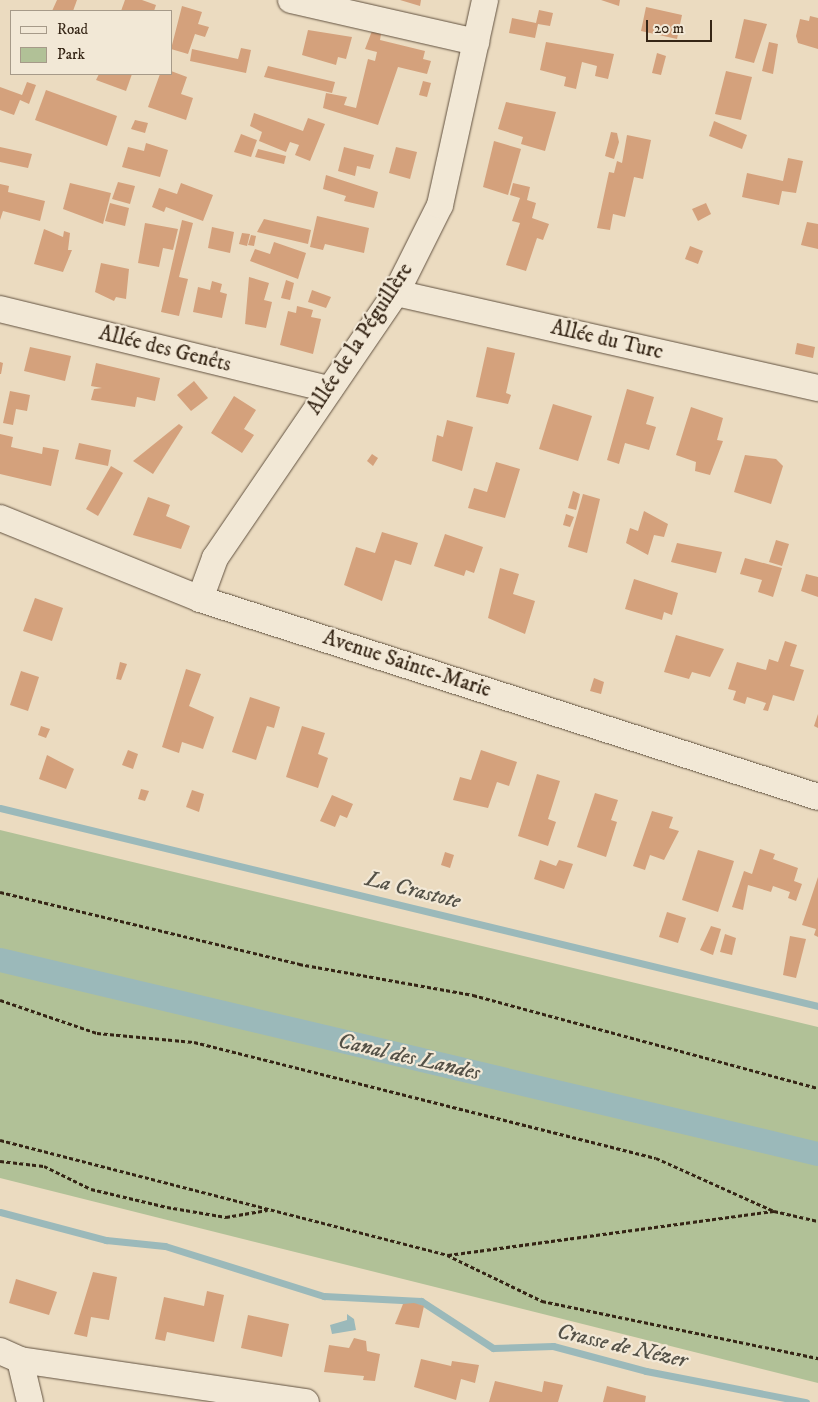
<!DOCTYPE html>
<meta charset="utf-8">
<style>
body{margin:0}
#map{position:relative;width:818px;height:1402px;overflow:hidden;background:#ebdbc0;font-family:"IM FELL DW Pica",serif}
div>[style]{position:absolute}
.green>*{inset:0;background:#b1c197}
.water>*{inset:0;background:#9bb9ba}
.stream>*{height:7px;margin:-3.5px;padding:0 3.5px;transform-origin:3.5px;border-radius:3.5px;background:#9bb9ba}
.canal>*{height:24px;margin:-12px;padding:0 12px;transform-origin:12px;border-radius:12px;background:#9bb9ba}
.building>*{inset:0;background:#d4a17c}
.path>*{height:3px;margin-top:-1.5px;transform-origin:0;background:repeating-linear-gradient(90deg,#352515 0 4px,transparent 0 6.5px)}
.roads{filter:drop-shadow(0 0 1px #625240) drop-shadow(0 0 1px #625240)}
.street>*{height:26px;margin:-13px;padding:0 13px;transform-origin:13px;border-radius:13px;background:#f2e8d6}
span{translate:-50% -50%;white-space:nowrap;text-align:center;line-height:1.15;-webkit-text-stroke:4.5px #f2e8d6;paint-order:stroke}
.street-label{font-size:21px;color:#352515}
.water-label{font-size:22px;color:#545147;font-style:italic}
.legend{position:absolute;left:10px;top:10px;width:162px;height:65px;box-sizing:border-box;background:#f2e8d6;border:1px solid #a69a89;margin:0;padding:6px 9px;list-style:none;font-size:15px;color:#352515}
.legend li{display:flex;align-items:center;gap:10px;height:25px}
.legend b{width:25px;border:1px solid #a69a89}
.scale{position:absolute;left:646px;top:20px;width:66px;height:22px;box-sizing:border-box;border:2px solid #352515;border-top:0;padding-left:6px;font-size:15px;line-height:18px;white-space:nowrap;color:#352515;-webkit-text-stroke:4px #f2e8d6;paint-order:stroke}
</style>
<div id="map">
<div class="green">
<i style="clip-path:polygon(0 830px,818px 1027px,818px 1383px,0 1178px)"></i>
</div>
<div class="water">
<i style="clip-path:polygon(347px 1314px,354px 1319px,356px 1330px,332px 1334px,330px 1325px,347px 1320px)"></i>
</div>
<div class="stream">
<i style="left:0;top:808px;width:842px;rotate:13.61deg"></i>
<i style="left:0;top:1212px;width:110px;rotate:14.8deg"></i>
<i style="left:106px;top:1240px;width:59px;rotate:5.8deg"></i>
<i style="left:165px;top:1246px;width:167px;rotate:17.5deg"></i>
<i style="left:324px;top:1296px;width:97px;rotate:3deg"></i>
<i style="left:421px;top:1301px;width:86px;rotate:33.1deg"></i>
<i style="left:493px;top:1348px;width:60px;rotate:-1.9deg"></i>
<i style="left:553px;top:1346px;width:96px;rotate:15deg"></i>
<i style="left:646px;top:1371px;width:163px;rotate:11deg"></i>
</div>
<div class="canal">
<i style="left:0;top:960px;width:841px;rotate:13.34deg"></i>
</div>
<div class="building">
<i style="clip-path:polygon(57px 0,77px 0,73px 11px,52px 11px)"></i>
<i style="clip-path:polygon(125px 0,142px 0,156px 5px,154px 11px,121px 11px)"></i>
<i style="clip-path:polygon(400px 0,421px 0,420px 6px)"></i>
<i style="clip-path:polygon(601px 0,620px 0,619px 6px)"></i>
<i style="clip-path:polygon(182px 6px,202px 12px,198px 24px,209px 27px,205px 37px,195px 34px,188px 54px,171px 49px)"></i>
<i style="clip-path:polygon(646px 7px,682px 15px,677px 39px,641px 31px)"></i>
<i style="clip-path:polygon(539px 10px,553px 13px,550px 26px,538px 24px,535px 38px,509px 33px,512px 18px,536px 23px)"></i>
<i style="clip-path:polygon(810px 16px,818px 18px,818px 49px,798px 43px,796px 36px,800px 19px,809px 21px)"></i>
<i style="clip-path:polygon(744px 19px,767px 24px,754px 63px,735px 58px)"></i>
<i style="clip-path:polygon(308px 30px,352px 37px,346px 59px,338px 57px,336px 65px,302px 55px)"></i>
<i style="clip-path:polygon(372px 31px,381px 34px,380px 40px,425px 51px,423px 59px,431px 61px,427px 74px,398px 67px,378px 125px,323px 108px,326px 93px,347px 97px,344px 105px,356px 108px,368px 59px,375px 61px,377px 52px,365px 49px)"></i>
<i style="clip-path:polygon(546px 42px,614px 54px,608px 79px,595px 76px,597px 66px,582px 62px,576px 89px,564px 86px,566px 77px,540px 70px)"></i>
<i style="clip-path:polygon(769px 42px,778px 44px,773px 74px,762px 71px)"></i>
<i style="clip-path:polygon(241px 48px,251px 50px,246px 73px,190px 61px,192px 49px,238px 59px)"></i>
<i style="clip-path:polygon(657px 53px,666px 56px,661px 75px,652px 73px)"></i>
<i style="clip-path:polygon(268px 66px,335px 82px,332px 93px,264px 77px)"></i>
<i style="clip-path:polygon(171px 71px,187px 77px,181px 94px,193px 98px,186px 120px,148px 107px,160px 74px)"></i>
<i style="clip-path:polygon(726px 71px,752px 77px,741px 120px,715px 114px)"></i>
<i style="clip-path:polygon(99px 74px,132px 74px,126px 91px,96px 80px)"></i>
<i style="clip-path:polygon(423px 81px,431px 83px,427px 97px,419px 95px)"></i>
<i style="clip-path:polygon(27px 82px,36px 85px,29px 104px,20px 100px,14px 115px,0 110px,0 87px,22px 95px)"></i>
<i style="clip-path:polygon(46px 90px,117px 116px,107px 146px,35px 120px)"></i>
<i style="clip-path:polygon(506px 102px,556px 112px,545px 151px,521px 144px,523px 137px,498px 129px)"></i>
<i style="clip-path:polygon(254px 113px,303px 131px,308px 118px,325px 124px,310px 161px,295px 155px,299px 145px,290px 142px,286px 152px,259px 141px,262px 132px,250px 126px)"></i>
<i style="clip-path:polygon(135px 120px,148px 123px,145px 133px,131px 129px)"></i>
<i style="clip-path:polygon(714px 121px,747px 135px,742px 149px,709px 136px)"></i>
<i style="clip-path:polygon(611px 132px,617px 133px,619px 142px,614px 159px,605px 156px)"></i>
<i style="clip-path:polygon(241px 134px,257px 140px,251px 157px,234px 152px)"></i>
<i style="clip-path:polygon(627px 135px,651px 140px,643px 179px,634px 177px,625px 217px,613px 214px,610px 230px,597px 228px,609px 172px,614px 173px,617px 161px,622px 163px)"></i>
<i style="clip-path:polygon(494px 141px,521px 149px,508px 195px,483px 187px)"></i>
<i style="clip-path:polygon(146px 143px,168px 150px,160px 177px,122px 167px,128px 147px,144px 151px)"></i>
<i style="clip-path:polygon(0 147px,32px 154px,28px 168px,0 162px)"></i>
<i style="clip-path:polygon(344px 147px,374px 155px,370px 169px,357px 166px,355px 176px,338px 171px)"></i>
<i style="clip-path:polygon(396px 147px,417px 152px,410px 179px,389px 173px)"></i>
<i style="clip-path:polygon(258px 149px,286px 156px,284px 164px,255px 157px)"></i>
<i style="clip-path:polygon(788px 158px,803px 161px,796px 193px,782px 191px,779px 205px,742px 197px,747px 173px,783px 181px)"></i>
<i style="clip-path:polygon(326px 175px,378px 192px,374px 208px,344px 201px,346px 196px,323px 189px)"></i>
<i style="clip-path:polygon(118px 182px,135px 186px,130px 204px,112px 199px)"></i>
<i style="clip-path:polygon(70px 183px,111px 193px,103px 224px,63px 209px)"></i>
<i style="clip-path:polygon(181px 183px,213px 195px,203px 221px,166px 207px,164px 212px,152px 207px,159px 188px,177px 194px)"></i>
<i style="clip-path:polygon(513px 183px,530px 187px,527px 200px,536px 203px,532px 218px,549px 224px,543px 240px,537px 238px,526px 271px,506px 265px,520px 223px,512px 221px,520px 198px,510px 195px)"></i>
<i style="clip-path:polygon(0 184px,9px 186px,8px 192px,45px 201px,40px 221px,3px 211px,0 220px)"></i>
<i style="clip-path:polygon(110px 203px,129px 208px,125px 226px,105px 221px)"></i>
<i style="clip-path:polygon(706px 203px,711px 214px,698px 221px,692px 209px)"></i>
<i style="clip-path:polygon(317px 216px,369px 228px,364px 253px,325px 244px,323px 250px,310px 247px)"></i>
<i style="clip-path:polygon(264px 219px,311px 230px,308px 244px,257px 232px)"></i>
<i style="clip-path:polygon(182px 220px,193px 223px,179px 277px,188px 279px,179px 316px,161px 312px)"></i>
<i style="clip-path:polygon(807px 222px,818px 224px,818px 249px,801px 245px)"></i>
<i style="clip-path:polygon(145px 223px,178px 229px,173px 250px,163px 248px,159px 267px,138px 263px)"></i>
<i style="clip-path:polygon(212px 227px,234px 232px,230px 253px,208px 248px)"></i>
<i style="clip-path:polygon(44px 229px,63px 237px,64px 231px,70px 233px,68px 250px,72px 250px,63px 272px,34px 264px)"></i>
<i style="clip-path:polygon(242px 233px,250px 234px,247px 246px,239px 244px)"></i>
<i style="clip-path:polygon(251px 235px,256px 236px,254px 246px,248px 245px)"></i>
<i style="clip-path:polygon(274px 242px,306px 253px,298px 279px,250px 261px,255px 249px,270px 254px)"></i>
<i style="clip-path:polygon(690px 246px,703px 251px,698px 264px,685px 259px)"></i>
<i style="clip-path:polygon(101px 263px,129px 269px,126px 299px,116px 297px,114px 301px,95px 292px)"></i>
<i style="clip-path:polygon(249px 277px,269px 283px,264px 300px,272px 302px,266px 328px,245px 324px)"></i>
<i style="clip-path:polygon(286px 280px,294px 283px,290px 300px,281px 298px)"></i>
<i style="clip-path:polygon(212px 281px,222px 284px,220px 292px,227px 294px,222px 318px,193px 312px,198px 287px,210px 290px)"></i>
<i style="clip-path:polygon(312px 290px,331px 297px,326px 308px,308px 302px)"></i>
<i style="clip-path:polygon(297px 306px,313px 310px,311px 317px,321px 319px,313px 354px,280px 345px,288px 311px,296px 313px)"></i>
<i style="clip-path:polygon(797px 343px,815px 347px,813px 358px,795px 354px)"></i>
<i style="clip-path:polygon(30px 347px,71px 356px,65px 381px,24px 371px)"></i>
<i style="clip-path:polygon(487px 347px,515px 353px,506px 393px,511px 395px,508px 404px,476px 397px)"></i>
<i style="clip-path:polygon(0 362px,3px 363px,1px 374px,0 374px)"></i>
<i style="clip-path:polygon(96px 363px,160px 378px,155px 401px,137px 397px,135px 407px,91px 400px,94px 389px,102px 388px,91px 386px)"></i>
<i style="clip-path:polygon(194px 381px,208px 398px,191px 411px,177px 395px)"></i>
<i style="clip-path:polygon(627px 389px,654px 397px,646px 424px,656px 427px,649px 450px,625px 443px,619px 464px,607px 460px)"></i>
<i style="clip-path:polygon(10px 391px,30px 395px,27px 411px,16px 409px,13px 425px,3px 423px)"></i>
<i style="clip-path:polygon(234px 396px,256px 410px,244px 429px,254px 435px,242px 453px,211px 433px)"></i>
<i style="clip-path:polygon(553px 404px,592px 416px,578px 461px,539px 449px)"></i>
<i style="clip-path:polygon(691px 407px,723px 418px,717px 440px,723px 441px,710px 475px,695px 471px,696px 462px,676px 455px)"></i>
<i style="clip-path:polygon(447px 420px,473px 427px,462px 471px,432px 461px,437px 435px,443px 437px)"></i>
<i style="clip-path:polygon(179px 424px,183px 427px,153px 474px,133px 461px)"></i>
<i style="clip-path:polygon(0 434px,13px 437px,11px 447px,42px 454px,43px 447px,59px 450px,51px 486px,0 474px)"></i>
<i style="clip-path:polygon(79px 443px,111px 450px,108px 466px,75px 459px)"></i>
<i style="clip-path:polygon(372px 454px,378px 458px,373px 466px,367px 461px)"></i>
<i style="clip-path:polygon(745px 455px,776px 459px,783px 466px,771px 504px,734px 492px)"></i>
<i style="clip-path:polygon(496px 462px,520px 469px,505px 518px,468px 508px,474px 488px,487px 492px)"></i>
<i style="clip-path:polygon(111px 466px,123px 473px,98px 516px,86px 509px)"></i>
<i style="clip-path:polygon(573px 491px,580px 494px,576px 510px,568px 508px)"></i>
<i style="clip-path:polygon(583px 494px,600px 499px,587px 553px,568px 547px)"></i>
<i style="clip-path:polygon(148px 497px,170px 505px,166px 516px,190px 526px,181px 549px,133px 535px)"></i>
<i style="clip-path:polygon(644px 511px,668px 524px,664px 537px,654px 535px,648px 555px,626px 543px,630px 528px,638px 531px)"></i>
<i style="clip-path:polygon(566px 514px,574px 517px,570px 527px,563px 525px)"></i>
<i style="clip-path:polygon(382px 532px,418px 543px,411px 565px,395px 560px,382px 601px,344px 585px,356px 547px,375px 553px)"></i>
<i style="clip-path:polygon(445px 534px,483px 547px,474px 573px,466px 570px,464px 576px,434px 566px)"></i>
<i style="clip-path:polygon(776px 540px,789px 544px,782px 566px,769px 562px)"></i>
<i style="clip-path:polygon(677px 543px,722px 552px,716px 573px,671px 562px)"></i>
<i style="clip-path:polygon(745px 558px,782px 568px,773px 597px,758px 592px,762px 580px,740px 574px)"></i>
<i style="clip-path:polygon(500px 568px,519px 574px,513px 594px,535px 601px,525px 634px,488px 618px)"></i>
<i style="clip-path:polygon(806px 574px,818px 577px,818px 597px,801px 591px)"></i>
<i style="clip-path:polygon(634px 579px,678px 593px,672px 615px,664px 612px,662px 620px,625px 609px)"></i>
<i style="clip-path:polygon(35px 598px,63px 608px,52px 641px,23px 631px)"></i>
<i style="clip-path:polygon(676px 635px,724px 649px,710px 677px,692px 672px,689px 679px,664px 672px)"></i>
<i style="clip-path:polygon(785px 641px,797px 645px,790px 666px,804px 670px,794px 701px,773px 695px,768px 711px,763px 710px,766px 703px,747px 697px,745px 704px,733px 700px,736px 691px,728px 689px,737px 662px,766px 670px,769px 659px,778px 662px)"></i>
<i style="clip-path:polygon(120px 662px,127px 664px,121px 680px,116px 679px)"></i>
<i style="clip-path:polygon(186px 669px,201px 674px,189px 706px,214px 717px,203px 749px,182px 742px,179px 753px,162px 747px)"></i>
<i style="clip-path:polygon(21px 671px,39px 677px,28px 711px,10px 705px)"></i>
<i style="clip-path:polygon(594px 678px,604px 682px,601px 694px,590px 691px)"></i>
<i style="clip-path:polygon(250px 697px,280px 707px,274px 728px,267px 726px,256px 760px,232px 752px)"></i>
<i style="clip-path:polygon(818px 714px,818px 728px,814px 726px)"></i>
<i style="clip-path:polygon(41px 726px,50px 729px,46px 738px,38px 735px)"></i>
<i style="clip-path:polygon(302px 726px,325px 733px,318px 754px,328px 758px,318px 788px,286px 777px)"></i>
<i style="clip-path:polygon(128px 750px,138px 754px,133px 769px,122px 765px)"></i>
<i style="clip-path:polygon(481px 750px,517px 762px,509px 786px,497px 782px,488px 808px,453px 800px,460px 777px,471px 780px)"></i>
<i style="clip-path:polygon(47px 755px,74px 769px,66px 789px,39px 779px)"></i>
<i style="clip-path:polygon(537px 774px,560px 781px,548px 819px,556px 822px,548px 846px,518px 836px)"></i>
<i style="clip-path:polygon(141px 789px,149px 791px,145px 801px,138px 799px)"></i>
<i style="clip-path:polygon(192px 790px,204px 794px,199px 812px,186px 807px)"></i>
<i style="clip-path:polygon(595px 793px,618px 800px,611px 820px,617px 822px,606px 857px,577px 847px)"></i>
<i style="clip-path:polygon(332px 795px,353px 804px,347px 818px,340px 815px,335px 827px,320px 821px)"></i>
<i style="clip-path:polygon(652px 811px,673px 817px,669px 828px,679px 831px,664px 860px,650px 855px,645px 870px,633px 866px)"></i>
<i style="clip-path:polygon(760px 849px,775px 854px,773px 859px,798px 868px,794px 881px,802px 884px,796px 901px,788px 898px,790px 892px,773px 886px,771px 892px,748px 885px,743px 910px,732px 907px,744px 871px,752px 874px)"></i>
<i style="clip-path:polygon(698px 850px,734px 861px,718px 912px,682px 900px)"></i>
<i style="clip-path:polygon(445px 852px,454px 855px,450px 868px,441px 865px)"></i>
<i style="clip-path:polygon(540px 860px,556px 866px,559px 860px,573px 864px,564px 889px,534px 879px)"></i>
<i style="clip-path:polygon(818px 877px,818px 937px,814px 935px,816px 929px,802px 925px)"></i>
<i style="clip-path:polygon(667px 912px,686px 918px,678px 943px,659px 937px)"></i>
<i style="clip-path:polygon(711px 926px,721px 929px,713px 955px,700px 950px)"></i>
<i style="clip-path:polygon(725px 934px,736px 938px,732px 955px,720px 952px)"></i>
<i style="clip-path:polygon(790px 936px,806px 939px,796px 978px,783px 975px)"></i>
<i style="clip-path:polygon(93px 1272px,117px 1277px,109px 1320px,91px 1317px,87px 1337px,74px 1334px)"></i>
<i style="clip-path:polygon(16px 1279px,57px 1292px,49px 1315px,9px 1303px)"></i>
<i style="clip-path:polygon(207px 1291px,224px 1295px,214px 1342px,167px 1332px,165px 1341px,155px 1339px,164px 1297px,204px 1306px)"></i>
<i style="clip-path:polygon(414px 1303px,424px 1306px,419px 1328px,395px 1324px,403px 1304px)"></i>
<i style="clip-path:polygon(248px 1315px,289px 1324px,282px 1357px,241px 1348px)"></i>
<i style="clip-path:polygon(354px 1338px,366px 1341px,367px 1351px,380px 1354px,375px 1381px,363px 1380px,364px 1376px,324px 1372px,329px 1345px,349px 1348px)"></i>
<i style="clip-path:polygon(421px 1359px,451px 1366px,452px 1361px,479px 1365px,475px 1383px,461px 1379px,456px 1400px,414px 1387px)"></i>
<i style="clip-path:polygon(495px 1381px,542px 1392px,544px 1381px,563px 1385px,558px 1402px,489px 1402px)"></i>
<i style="clip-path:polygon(607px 1386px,646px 1396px,645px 1402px,603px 1402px)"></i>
</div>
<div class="path">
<i style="left:0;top:892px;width:308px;rotate:13.5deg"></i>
<i style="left:299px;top:964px;width:177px;rotate:10.1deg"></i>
<i style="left:473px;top:995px;width:357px;rotate:15.1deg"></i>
<i style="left:0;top:1000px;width:102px;rotate:18.8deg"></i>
<i style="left:97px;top:1033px;width:97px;rotate:5.3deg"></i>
<i style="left:194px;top:1042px;width:476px;rotate:14.1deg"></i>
<i style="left:656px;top:1158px;width:129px;rotate:24.2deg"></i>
<i style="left:774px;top:1211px;width:45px;rotate:12.8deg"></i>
<i style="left:0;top:1140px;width:462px;rotate:14.4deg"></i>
<i style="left:447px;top:1255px;width:106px;rotate:25.8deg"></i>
<i style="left:542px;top:1301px;width:282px;rotate:11.7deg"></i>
<i style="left:0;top:1161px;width:44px;rotate:6.5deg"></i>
<i style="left:44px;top:1166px;width:52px;rotate:26.1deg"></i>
<i style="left:91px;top:1189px;width:78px;rotate:13.3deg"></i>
<i style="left:167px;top:1207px;width:60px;rotate:9.6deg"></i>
<i style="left:226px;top:1217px;width:42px;rotate:-9.7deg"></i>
<i style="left:448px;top:1255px;width:329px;rotate:-7.7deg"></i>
</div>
<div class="roads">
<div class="street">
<i style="left:291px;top:0;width:190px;rotate:12.8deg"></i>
<i style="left:396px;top:293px;width:433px;rotate:12.7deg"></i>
<i style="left:0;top:309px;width:339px;rotate:13.7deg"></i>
<i style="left:0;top:518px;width:216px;rotate:22deg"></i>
<i style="left:200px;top:599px;width:649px;rotate:17.76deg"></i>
<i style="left:200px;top:599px;width:44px;rotate:-69.9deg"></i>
<i style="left:215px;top:558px;width:321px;rotate:-55.7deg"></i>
<i style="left:396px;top:293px;width:98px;rotate:-63.4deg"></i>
<i style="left:440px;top:205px;width:210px;rotate:-77.6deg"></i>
<i style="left:0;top:1351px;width:22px;rotate:24deg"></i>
<i style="left:20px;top:1360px;width:289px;rotate:8.4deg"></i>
<i style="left:20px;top:1360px;width:43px;rotate:76.6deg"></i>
</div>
</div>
<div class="street-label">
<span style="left:360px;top:339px;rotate:-57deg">Allée de la Péguillère</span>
<span style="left:607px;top:340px;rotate:13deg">Allée du Turc</span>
<span style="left:165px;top:349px;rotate:14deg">Allée des Genêts</span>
<span style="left:407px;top:664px;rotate:18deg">Avenue Sainte-Marie</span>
</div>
<div class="water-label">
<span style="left:413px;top:890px;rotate:14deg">La Crastote</span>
<span style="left:409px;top:1057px;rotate:13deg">Canal des Landes</span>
<span style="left:622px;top:1346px;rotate:13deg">Crasse de Nézer</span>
</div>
<ul class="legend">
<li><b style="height:6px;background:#f2e8d6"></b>Road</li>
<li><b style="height:14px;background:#b1c197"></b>Park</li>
</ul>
<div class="scale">20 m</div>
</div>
